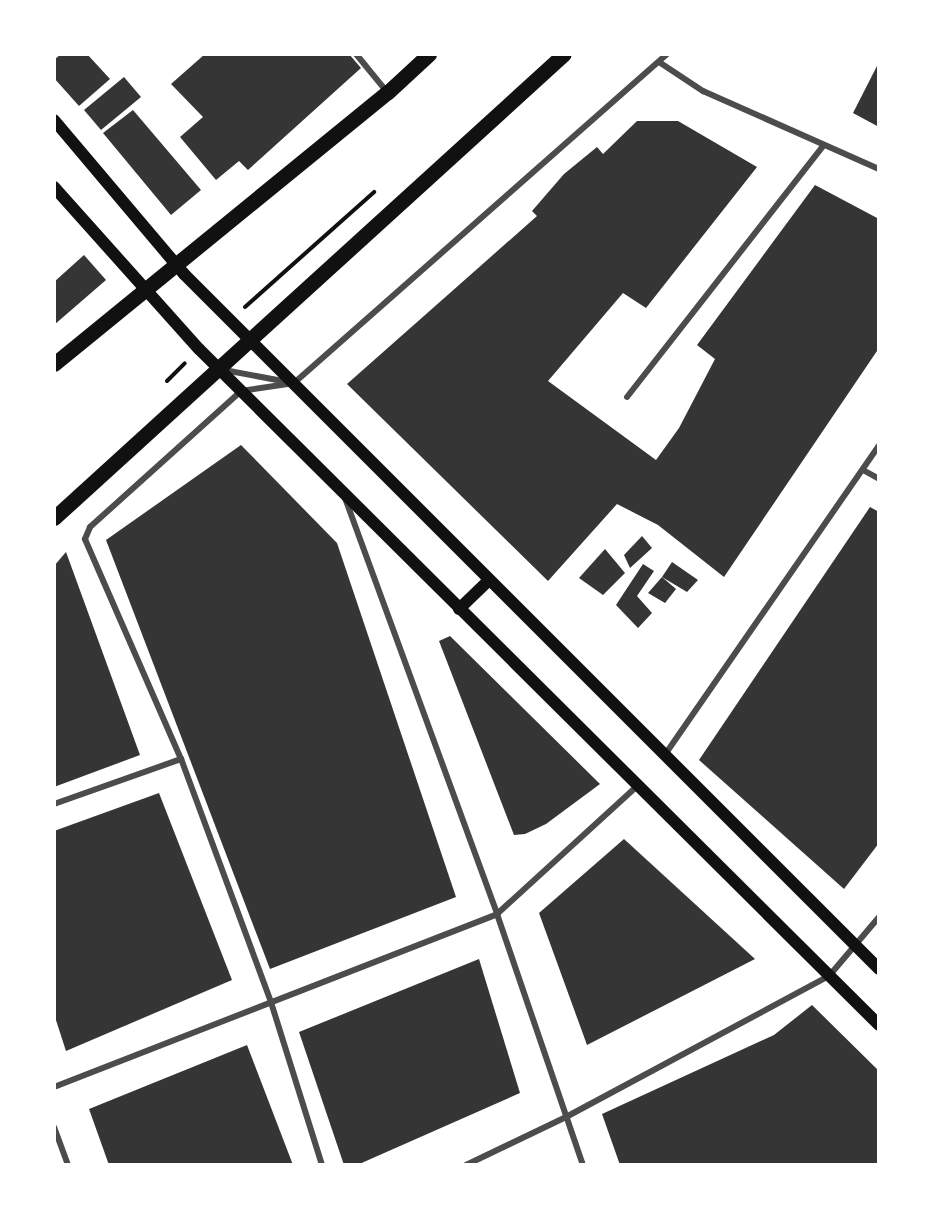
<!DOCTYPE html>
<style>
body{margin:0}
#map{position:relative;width:933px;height:1219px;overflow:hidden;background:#fff;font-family:Figtree,sans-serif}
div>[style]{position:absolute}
.building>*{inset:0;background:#353535}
.path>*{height:4px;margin:-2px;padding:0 2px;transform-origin:2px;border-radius:2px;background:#111}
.minor>*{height:6px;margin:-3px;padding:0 3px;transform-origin:3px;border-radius:3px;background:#4c4c4c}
.secondary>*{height:12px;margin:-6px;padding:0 6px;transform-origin:6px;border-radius:6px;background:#111}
.primary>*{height:15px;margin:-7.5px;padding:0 7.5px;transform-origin:7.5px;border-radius:7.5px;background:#111}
span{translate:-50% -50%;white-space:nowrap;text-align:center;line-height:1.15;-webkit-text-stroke:6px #fff;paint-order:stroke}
.frame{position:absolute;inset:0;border:56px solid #fff;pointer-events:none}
</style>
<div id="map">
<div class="building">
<i style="clip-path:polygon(61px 54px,87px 54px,110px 79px,79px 106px,54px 78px,54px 60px)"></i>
<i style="clip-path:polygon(205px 54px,349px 54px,361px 68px,248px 170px,239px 161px,216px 180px,180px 137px,203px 117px,171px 84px)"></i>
<i style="clip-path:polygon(879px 62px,879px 127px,853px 113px)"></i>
<i style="clip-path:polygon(124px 77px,141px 97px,101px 130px,84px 110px)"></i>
<i style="clip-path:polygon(133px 110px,201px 190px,171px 215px,103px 133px)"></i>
<i style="clip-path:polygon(637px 121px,678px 121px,757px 167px,646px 308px,623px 293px,548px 381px,656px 460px,679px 428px,715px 359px,697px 345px,815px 185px,879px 219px,879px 348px,724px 577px,658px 525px,617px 504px,548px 581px,347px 384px,537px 216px,532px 211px,564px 174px,597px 147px,603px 154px)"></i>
<i style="clip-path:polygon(84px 255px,106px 280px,54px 325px,54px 282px)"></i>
<i style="clip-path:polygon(241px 445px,337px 543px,456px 897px,270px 969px,106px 540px)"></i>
<i style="clip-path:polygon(870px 507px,879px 512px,879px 843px,844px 889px,699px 760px)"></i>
<i style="clip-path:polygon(642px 536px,652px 548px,630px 568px,624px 555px)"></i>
<i style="clip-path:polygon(605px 549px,625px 573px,603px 595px,579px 578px)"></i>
<i style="clip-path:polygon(66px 552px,140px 755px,54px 787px,54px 566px)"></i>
<i style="clip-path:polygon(672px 562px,698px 580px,687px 592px,662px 577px)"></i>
<i style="clip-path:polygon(643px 564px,654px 571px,637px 596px,652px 613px,638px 628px,616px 605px)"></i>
<i style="clip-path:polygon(662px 577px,676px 589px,665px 603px,648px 593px)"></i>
<i style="clip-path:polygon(450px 636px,600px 784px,546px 824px,525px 834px,514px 835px,439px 641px)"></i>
<i style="clip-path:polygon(159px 793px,232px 980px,66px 1051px,54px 1014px,54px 831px)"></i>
<i style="clip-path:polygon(624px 839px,755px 959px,587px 1045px,539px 913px)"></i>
<i style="clip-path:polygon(479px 959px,520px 1093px,357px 1165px,344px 1165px,299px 1032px)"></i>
<i style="clip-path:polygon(812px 1005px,879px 1071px,879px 1165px,620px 1165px,602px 1114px,774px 1035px)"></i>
<i style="clip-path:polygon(247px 1045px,293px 1165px,109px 1165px,89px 1109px)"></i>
</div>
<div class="path">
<i style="left:245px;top:307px;width:173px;rotate:-41.7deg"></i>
<i style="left:167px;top:381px;width:25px;rotate:-45deg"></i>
</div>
<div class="minor">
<i style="left:356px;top:54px;width:49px;rotate:50.8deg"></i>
<i style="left:659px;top:62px;width:53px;rotate:33.4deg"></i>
<i style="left:703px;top:91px;width:193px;rotate:23.9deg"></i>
<i style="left:224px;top:370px;width:65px;rotate:10.6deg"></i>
<i style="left:627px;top:397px;width:318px;rotate:-52deg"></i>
<i style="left:863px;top:470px;width:18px;rotate:29deg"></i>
<i style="left:345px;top:498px;width:443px;rotate:69.9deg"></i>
<i style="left:497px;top:914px;width:265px;rotate:71.1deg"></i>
<i style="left:664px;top:756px;width:377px;rotate:-55.3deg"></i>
<i style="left:54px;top:804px;width:135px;rotate:-19.5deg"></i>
<i style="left:54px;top:1087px;width:476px;rotate:-21.3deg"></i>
<i style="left:497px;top:914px;width:188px;rotate:-42.4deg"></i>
<i style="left:54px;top:1127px;width:40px;rotate:69.8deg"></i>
<i style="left:322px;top:1165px;width:171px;rotate:-107.4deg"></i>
<i style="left:271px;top:1002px;width:259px;rotate:-110.3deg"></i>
<i style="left:181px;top:759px;width:240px;rotate:-113.6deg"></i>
<i style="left:85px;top:539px;width:13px;rotate:-67deg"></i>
<i style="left:90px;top:527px;width:203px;rotate:-42deg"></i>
<i style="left:241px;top:391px;width:54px;rotate:-8.6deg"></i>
<i style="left:294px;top:383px;width:497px;rotate:-41.4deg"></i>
<i style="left:466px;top:1165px;width:111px;rotate:-25.6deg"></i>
<i style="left:566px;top:1117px;width:298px;rotate:-28.2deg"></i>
<i style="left:829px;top:976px;width:77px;rotate:-49.7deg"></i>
</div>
<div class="secondary">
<i style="left:54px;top:120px;width:202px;rotate:49.8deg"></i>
<i style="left:184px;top:274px;width:983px;rotate:45deg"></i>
<i style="left:54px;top:187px;width:217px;rotate:48.2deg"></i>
<i style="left:199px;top:349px;width:959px;rotate:44.83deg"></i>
<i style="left:459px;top:609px;width:40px;rotate:-44deg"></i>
</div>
<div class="primary">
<i style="left:54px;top:364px;width:431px;rotate:-39.2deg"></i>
<i style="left:388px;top:92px;width:56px;rotate:-42.8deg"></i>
<i style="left:54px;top:518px;width:689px;rotate:-42.3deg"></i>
</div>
<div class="frame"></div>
</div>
